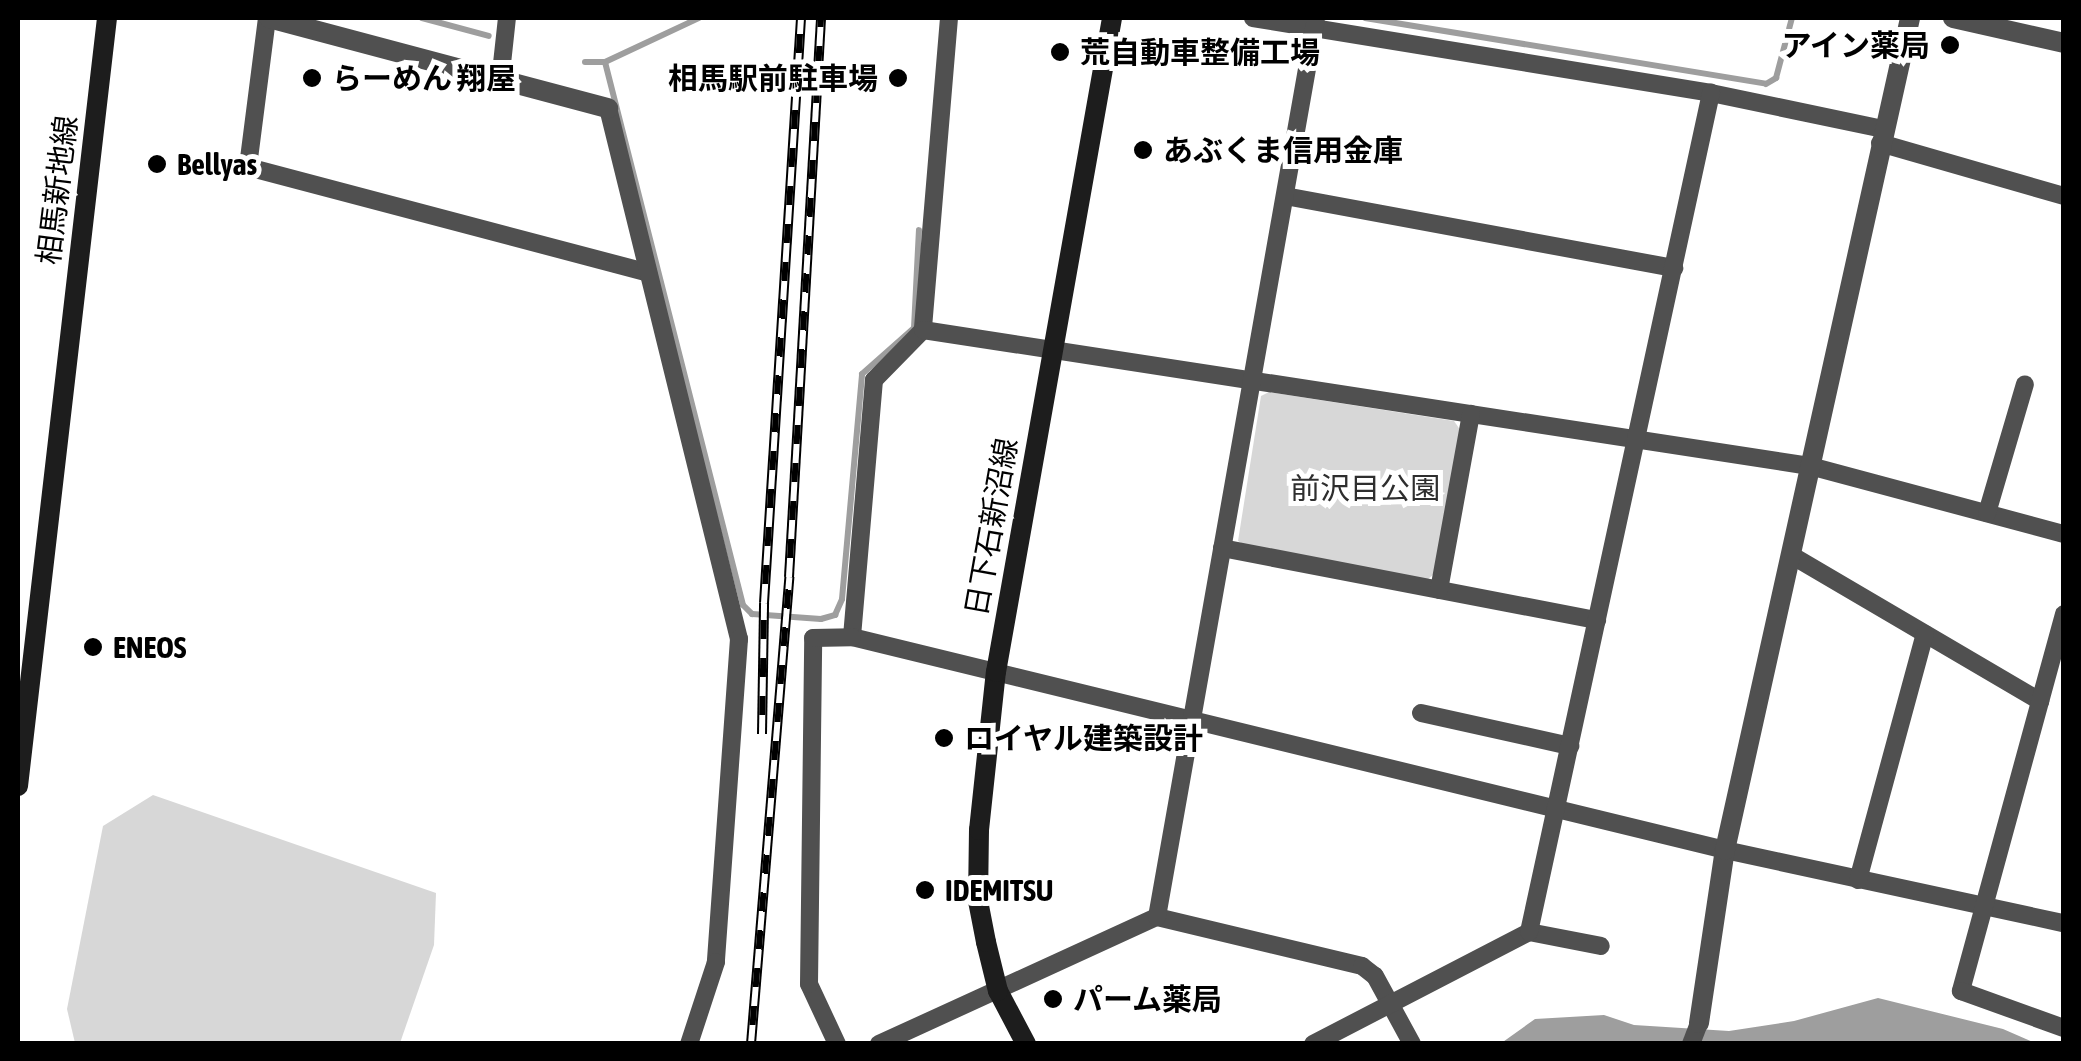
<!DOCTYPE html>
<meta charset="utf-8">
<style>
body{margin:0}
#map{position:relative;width:2081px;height:1061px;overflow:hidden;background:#fff;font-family:"Asap Condensed","Noto Sans JP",sans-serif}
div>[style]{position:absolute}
.green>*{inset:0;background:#d7d7d7}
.water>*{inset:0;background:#9e9e9e}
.stream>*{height:6px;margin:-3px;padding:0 3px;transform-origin:3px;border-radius:3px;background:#9e9e9e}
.minor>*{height:18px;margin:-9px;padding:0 9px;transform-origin:9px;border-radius:9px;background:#505050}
.tertiary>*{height:20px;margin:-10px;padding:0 10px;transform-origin:10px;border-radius:10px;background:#505050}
.secondary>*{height:20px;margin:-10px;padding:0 10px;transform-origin:10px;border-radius:10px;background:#1d1d1d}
.rail>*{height:10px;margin-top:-5px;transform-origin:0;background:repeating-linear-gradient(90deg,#fff 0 19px,#000 0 38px);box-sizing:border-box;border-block:2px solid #000}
.dots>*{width:28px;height:28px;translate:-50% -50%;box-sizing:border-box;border:5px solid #fff;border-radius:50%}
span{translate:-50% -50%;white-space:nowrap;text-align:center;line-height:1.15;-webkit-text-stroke:10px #fff;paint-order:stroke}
.poi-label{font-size:30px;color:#000;font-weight:700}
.right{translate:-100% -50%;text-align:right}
.left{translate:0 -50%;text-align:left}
.street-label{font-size:30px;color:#000}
.park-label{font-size:30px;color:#2e2e2e}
.frame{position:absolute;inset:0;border:20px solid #000;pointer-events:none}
</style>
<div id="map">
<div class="green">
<i style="clip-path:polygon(1269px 392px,1454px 421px,1461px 431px,1434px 574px,1427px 580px,1246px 546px,1238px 541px,1261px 396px)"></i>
<i style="clip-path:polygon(153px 795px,436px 893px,434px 945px,400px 1043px,75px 1043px,67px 1009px,103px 826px)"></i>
</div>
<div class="water">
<i style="clip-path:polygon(1878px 998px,2003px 1029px,2035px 1043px,1500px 1044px,1535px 1019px,1604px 1015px,1634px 1025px,1729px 1031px,1794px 1021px)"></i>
</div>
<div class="stream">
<i style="left:422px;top:18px;width:69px;rotate:15deg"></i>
<i style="left:1365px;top:18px;width:406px;rotate:9.3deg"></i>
<i style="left:1766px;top:84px;width:12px;rotate:-31deg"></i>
<i style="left:1776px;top:78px;width:62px;rotate:-75.1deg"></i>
<i style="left:585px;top:62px;width:20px"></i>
<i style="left:605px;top:62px;width:104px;rotate:-25.1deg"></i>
<i style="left:605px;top:62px;width:560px;rotate:75.74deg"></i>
<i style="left:743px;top:605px;width:13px;rotate:45deg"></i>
<i style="left:752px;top:614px;width:69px;rotate:4.1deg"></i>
<i style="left:821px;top:619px;width:15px;rotate:-16deg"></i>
<i style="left:835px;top:615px;width:17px;rotate:-66deg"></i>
<i style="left:842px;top:599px;width:226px;rotate:-84.9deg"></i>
<i style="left:862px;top:374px;width:69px;rotate:-41.5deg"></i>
<i style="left:914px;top:328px;width:98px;rotate:-87.1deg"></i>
</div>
<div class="minor">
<i style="left:267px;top:18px;width:150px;rotate:97.3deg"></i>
<i style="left:248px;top:167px;width:414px;rotate:14.8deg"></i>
<i style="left:949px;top:18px;width:313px;rotate:94.8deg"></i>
<i style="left:923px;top:330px;width:70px;rotate:134.4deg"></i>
<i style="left:874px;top:380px;width:258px;rotate:94.9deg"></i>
<i style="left:852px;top:637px;width:899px;rotate:13.71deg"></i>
<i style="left:1725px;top:850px;width:347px;rotate:12.2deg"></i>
<i style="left:1253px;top:18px;width:464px;rotate:9.3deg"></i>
<i style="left:1711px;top:93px;width:177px;rotate:11.8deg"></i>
<i style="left:500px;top:82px;width:64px;rotate:-83.8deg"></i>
<i style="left:608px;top:108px;width:547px;rotate:76.14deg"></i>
<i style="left:739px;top:639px;width:324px;rotate:94.1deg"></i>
<i style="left:716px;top:962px;width:86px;rotate:108.2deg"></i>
<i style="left:1880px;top:143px;width:191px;rotate:16.1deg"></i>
<i style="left:1285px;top:196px;width:396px;rotate:10.5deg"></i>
<i style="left:923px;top:330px;width:897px;rotate:8.72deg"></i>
<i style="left:1810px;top:466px;width:263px;rotate:15deg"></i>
<i style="left:1987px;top:513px;width:134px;rotate:-73.6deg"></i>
<i style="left:1222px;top:548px;width:382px;rotate:10.9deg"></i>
<i style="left:1791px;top:555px;width:289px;rotate:30.4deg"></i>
<i style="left:1439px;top:590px;width:179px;rotate:-79.7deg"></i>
<i style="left:2064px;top:614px;width:391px;rotate:105.3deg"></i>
<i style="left:1961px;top:991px;width:109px;rotate:19.8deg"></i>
<i style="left:1421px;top:713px;width:153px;rotate:12.5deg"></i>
<i style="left:1858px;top:880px;width:255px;rotate:-74.8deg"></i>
<i style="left:1157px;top:917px;width:211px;rotate:13.4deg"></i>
<i style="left:1362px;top:966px;width:16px;rotate:38deg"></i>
<i style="left:1375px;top:976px;width:77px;rotate:61.4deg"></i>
<i style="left:1529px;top:932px;width:73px;rotate:11deg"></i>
<i style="left:837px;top:1044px;width:66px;rotate:-115deg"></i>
<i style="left:809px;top:984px;width:346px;rotate:-89.3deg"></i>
<i style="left:813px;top:638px;width:39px;rotate:-1deg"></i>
<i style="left:879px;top:1044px;width:306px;rotate:-24.6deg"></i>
<i style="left:1157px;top:917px;width:913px;rotate:-79.97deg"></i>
<i style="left:1313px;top:1044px;width:243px;rotate:-27.4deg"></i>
<i style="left:1529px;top:932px;width:859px;rotate:-77.76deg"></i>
<i style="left:1691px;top:1044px;width:22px;rotate:-69deg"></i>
</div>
<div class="tertiary">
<i style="left:269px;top:18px;width:351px;rotate:14.9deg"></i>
<i style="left:1953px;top:18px;width:114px;rotate:12.7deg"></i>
<i style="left:1699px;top:1023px;width:175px;rotate:-81.5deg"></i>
<i style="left:1725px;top:850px;width:852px;rotate:-77.46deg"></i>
</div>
<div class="secondary">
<i style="left:18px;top:786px;width:773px;rotate:-83.39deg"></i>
<i style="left:1026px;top:1044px;width:60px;rotate:-117.8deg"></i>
<i style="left:998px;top:991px;width:50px;rotate:-103.8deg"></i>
<i style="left:986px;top:942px;width:42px;rotate:-101deg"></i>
<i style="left:978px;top:901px;width:71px;rotate:-89.2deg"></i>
<i style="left:979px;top:830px;width:159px;rotate:-83.9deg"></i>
<i style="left:996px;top:672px;width:664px;rotate:-79.94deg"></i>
</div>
<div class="rail">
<i style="left:762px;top:734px;width:131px;rotate:-89.1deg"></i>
<i style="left:764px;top:603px;width:586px;rotate:-86.38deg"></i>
<i style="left:751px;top:1044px;width:469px;rotate:-85.3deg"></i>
<i style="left:789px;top:577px;width:560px;rotate:-86.72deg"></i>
</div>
<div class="dots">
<i style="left:1950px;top:45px;background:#000"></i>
<i style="left:1060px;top:52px;background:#000"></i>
<i style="left:312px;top:78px;background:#000"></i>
<i style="left:898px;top:78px;background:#000"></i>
<i style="left:1143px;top:150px;background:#000"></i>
<i style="left:157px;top:164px;background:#000"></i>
<i style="left:93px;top:647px;background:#000"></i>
<i style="left:944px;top:738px;background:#000"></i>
<i style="left:925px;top:890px;background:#000"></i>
<i style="left:1053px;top:999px;background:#000"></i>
</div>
<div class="poi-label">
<span class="right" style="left:1930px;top:45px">アイン薬局</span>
<span class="left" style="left:1080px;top:52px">荒自動車整備工場</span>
<span class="left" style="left:332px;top:78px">らーめん 翔屋</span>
<span class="right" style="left:878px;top:78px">相馬駅前駐車場</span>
<span class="left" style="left:1163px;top:150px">あぶくま信用金庫</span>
<span class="left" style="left:177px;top:164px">Bellyas</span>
<span class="left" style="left:113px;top:647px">ENEOS</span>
<span class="left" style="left:964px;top:738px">ロイヤル建築設計</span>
<span class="left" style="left:945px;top:890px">IDEMITSU</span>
<span class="left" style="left:1073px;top:999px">パーム薬局</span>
</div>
<div class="street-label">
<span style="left:57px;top:190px;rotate:-83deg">相馬新地線</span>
<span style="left:991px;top:527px;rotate:-80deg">日下石新沼線</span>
</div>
<div class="park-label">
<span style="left:1365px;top:488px">前沢目公園</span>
</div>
<div class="frame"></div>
</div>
